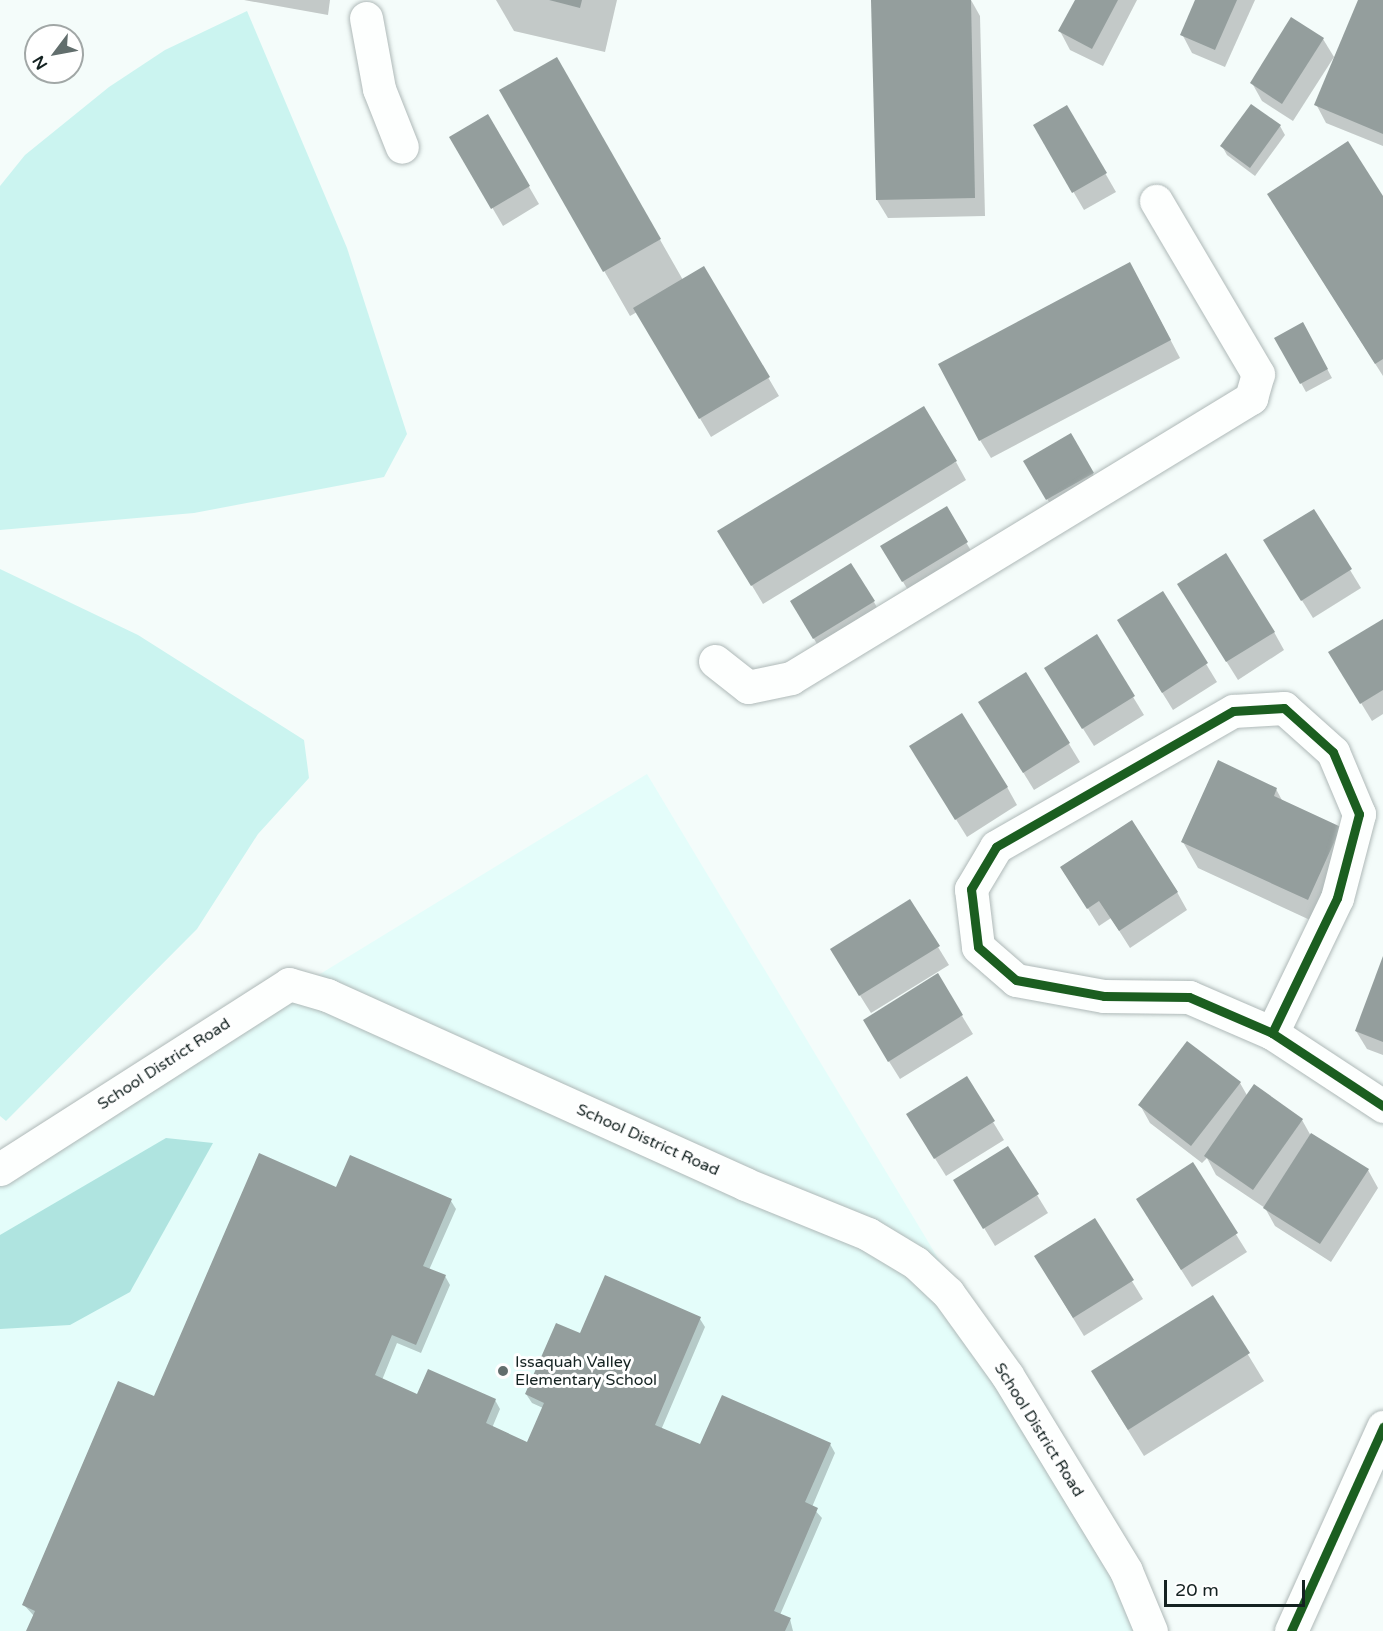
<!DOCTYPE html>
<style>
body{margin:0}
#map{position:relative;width:1383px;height:1631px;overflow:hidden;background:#f4fcfa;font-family:"Varela Round",sans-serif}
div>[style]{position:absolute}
.built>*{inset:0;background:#e4fdfa}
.green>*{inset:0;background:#cbf4f0}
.forest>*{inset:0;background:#afe4e0}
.shadow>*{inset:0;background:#0003}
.building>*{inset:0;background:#949e9d}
.roads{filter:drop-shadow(0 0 2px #afb9b8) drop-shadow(0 0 2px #afb9b8)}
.minor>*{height:33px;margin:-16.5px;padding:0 16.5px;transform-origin:16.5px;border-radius:16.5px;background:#fdfffe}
.cycleway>*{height:9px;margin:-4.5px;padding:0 4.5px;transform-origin:4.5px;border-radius:4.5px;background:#1b5e20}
.dots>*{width:16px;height:16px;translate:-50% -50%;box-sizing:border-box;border:3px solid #fff;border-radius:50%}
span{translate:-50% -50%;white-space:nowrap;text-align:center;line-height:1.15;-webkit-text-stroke:6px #fff;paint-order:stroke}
.street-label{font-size:16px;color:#142221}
.poi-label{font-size:16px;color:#142221}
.left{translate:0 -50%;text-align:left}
.north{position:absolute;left:24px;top:24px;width:60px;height:60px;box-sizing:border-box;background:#fff;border:2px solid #a1a7a6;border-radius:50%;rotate:238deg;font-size:16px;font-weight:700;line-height:24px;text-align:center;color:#142221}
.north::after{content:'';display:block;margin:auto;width:21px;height:27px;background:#626e6d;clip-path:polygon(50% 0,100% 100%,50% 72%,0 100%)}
.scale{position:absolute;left:1164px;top:1580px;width:141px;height:27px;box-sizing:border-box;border:3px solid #142221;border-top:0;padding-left:8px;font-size:18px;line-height:21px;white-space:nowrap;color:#142221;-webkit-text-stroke:4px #fff;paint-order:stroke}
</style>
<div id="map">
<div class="built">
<i style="clip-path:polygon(647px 774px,1126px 1571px,1155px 1631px,0 1631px,0 1170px)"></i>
</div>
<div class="green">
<i style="clip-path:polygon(247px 11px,347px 248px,407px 434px,384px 477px,194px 513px,0 530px,0 186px,25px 155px,109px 87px,165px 50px)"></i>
<i style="clip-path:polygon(0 569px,138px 635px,304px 740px,309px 778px,258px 834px,197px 929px,6px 1121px,0 1116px)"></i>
</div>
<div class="forest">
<i style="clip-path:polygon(166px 1138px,213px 1143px,130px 1292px,70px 1325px,0 1329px,0 1235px)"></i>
</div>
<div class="shadow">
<i style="clip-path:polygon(244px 0,330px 0,328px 15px)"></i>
<i style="clip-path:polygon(496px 0,617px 0,605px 52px,514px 31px)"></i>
<i style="clip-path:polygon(873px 0,971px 0,980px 16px,985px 216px,888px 218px,877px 200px)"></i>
<i style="clip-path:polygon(1076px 0,1137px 0,1103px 66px,1070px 50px,1060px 31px)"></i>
<i style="clip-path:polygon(1197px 0,1255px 0,1225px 67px,1192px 53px,1182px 34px)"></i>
<i style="clip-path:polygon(1359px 0,1383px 0,1383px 146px,1326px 123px,1316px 104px)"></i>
<i style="clip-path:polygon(1323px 39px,1334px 57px,1293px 121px,1262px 101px,1252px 83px)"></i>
<i style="clip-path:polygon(557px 59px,683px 280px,704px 268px,779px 396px,711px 437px,637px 312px,630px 316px,501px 91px)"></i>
<i style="clip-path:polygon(1067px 107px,1116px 192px,1084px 210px,1035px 126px)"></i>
<i style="clip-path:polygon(488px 116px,539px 204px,503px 226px,451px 137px)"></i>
<i style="clip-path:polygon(1280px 126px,1285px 135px,1255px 176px,1227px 155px,1222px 146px)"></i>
<i style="clip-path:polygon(1383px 199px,1383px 376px,1279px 212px)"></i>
<i style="clip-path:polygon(1140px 282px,1180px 358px,991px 458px,980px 440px)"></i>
<i style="clip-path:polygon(1308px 333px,1332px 378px,1306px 392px,1276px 338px)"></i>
<i style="clip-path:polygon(1070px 435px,1103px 491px,1058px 517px,1025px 462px)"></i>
<i style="clip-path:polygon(956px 462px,966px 480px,763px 604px,730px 549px)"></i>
<i style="clip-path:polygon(946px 508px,977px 561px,914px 600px,882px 547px)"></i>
<i style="clip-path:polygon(1276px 559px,1350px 570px,1361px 588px,1313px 618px)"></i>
<i style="clip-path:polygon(1163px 593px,1217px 682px,1173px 710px,1129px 639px)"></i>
<i style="clip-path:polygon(792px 601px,874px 602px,884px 620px,824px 656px)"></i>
<i style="clip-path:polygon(1190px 603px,1274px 632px,1284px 650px,1238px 680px)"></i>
<i style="clip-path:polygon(1383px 620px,1383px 714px,1372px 721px,1341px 670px)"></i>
<i style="clip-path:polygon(1096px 636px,1144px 715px,1094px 746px,1056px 686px)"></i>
<i style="clip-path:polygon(991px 720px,1069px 744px,1080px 762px,1034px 790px)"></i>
<i style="clip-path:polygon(922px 765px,1007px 787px,1017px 805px,967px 837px)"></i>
<i style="clip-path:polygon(1276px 789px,1283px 802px,1340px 829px,1323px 926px,1198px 868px,1183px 842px)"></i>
<i style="clip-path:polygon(1073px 885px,1177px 892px,1187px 910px,1130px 948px,1111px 918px,1099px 926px)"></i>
<i style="clip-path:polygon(938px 947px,949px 965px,871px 1013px,842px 967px)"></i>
<i style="clip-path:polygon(1383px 959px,1383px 1055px,1367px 1049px,1356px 1031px)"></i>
<i style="clip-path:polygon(962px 1016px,973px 1034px,900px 1079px,875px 1039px)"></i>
<i style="clip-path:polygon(1240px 1083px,1248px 1097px,1302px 1120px,1311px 1136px,1368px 1170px,1378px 1188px,1331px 1262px,1275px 1226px,1265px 1208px,1216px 1175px,1207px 1158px,1202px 1163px,1150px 1123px,1140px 1105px)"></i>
<i style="clip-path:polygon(993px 1122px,1004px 1140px,946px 1176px,919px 1133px)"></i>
<i style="clip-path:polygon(1192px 1164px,1247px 1252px,1192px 1287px,1148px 1217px)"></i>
<i style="clip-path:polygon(337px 1189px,451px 1201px,456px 1209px,429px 1270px,445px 1276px,450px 1285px,421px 1353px,397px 1343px,382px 1380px,418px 1396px,495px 1400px,500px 1409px,492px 1428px,528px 1444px,543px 1408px,532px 1403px,526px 1394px,580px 1335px,700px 1319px,705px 1327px,661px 1430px,701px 1446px,830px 1444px,835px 1453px,812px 1507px,822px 1518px,780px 1615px,790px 1619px,793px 1631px,28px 1631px,34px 1616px,24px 1605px,155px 1398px)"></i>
<i style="clip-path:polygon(1037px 1195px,1048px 1213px,995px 1246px,966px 1198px)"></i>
<i style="clip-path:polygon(1094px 1220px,1143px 1299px,1084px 1336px,1046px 1274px)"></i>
<i style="clip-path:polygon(1213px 1297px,1264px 1381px,1144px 1456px,1108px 1398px)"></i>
</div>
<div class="building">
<i style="clip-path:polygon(549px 0,582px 0,580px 8px)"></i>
<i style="clip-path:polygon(871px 0,971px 0,975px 198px,876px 200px)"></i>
<i style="clip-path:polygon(1075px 0,1118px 0,1092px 49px,1058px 31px)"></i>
<i style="clip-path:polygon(1195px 0,1237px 0,1215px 50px,1180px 35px)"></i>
<i style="clip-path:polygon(1358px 0,1383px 0,1383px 134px,1314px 105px)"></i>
<i style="clip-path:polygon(1291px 17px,1324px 38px,1282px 104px,1250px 83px)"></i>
<i style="clip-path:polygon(557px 57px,661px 239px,603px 272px,499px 90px)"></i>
<i style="clip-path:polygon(1251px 104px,1281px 125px,1250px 168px,1220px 146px)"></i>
<i style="clip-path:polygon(1067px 105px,1107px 173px,1072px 193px,1033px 125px)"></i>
<i style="clip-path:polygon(488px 114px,530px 186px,491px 209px,449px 137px)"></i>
<i style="clip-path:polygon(1348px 141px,1383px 196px,1383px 359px,1375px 364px,1267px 194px)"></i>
<i style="clip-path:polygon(1130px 262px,1171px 340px,979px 441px,938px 364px)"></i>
<i style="clip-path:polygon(704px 266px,770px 377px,699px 419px,633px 308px)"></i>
<i style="clip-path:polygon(1303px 322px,1328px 369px,1300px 384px,1274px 338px)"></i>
<i style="clip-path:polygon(924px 406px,957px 461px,751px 586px,717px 531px)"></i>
<i style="clip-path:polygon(1071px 433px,1094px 473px,1046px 500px,1023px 461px)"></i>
<i style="clip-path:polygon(947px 506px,968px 542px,902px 582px,880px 546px)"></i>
<i style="clip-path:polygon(1314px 509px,1352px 569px,1301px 601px,1263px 540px)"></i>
<i style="clip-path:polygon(1226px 553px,1275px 632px,1226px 662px,1177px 584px)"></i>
<i style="clip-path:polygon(851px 563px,875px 601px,813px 639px,790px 601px)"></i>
<i style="clip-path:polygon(1163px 591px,1208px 663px,1162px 693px,1117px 620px)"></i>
<i style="clip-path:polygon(1383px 619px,1383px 690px,1360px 704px,1328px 652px)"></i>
<i style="clip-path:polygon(1097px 634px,1135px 696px,1082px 729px,1044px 668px)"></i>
<i style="clip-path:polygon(1026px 672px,1070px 743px,1023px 773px,978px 702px)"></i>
<i style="clip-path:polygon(962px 713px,1008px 787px,955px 820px,909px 746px)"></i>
<i style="clip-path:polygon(1218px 760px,1277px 788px,1274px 796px,1341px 827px,1308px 900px,1181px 842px)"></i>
<i style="clip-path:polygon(1132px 820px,1178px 892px,1119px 931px,1099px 901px,1087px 909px,1060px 867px)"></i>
<i style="clip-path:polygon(910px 899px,940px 946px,859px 996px,830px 949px)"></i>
<i style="clip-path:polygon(1383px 956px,1383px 1042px,1355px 1031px)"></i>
<i style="clip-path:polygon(938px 973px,963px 1015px,888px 1062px,863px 1020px)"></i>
<i style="clip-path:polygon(1187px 1041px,1241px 1082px,1191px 1146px,1138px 1105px)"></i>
<i style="clip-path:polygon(967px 1076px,995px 1121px,934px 1159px,906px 1114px)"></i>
<i style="clip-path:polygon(1254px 1084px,1303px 1119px,1253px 1190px,1204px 1156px)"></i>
<i style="clip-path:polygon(1311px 1133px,1369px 1169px,1320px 1244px,1263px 1208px)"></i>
<i style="clip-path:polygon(1008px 1146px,1039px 1194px,983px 1229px,953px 1180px)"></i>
<i style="clip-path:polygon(259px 1153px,336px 1187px,350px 1155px,452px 1199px,423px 1266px,446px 1275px,416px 1345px,392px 1335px,375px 1375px,417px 1394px,428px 1369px,496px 1399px,486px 1423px,527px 1442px,544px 1403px,525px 1394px,556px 1323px,580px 1333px,605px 1275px,701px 1317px,655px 1425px,700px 1444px,722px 1395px,831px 1443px,805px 1502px,818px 1508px,774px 1611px,791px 1618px,785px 1631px,26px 1631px,35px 1611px,22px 1605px,118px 1381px,154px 1396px)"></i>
<i style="clip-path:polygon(1193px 1162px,1238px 1233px,1181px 1270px,1136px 1199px)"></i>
<i style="clip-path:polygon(1095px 1218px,1134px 1280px,1073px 1318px,1034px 1256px)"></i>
<i style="clip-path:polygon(1213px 1295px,1250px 1353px,1128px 1430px,1091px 1371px)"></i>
</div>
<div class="roads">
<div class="minor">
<i style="left:366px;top:18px;width:72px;rotate:79.6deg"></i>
<i style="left:379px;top:89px;width:62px;rotate:68.4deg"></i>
<i style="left:715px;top:661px;width:42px;rotate:38.2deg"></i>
<i style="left:748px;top:687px;width:44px;rotate:-11.8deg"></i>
<i style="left:791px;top:678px;width:539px;rotate:-31.33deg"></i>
<i style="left:1251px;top:398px;width:25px;rotate:-74deg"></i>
<i style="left:1258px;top:374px;width:201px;rotate:-120.5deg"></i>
<i style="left:1272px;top:1033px;width:150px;rotate:-64.3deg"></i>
<i style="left:1337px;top:898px;width:87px;rotate:-75.3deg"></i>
<i style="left:1359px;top:814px;width:67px;rotate:-112.8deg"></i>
<i style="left:1333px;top:752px;width:66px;rotate:-138.1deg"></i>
<i style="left:1284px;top:708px;width:51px;rotate:176.6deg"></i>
<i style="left:1233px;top:711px;width:273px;rotate:150.2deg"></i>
<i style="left:996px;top:847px;width:49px;rotate:120.8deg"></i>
<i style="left:971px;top:889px;width:58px;rotate:83.1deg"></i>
<i style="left:978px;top:947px;width:50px;rotate:41deg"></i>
<i style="left:1016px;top:980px;width:89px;rotate:10.3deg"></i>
<i style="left:1104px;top:996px;width:85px;rotate:0.7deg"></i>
<i style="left:1189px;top:997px;width:90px;rotate:23.4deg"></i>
<i style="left:1272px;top:1033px;width:133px;rotate:33.3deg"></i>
<i style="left:0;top:1169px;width:343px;rotate:-32.6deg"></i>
<i style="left:289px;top:984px;width:40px;rotate:16deg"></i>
<i style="left:327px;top:995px;width:459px;rotate:24.3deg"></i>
<i style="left:745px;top:1184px;width:133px;rotate:22.1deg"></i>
<i style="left:868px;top:1234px;width:56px;rotate:31.1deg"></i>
<i style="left:916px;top:1263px;width:44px;rotate:43.2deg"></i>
<i style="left:948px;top:1293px;width:101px;rotate:54.3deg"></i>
<i style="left:1007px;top:1375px;width:229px;rotate:58.7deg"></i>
<i style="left:1126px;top:1571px;width:65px;rotate:67.4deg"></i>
<i style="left:1291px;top:1631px;width:224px;rotate:-65.7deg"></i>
</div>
</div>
<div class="cycleway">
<i style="left:1272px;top:1033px;width:150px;rotate:-64.3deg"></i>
<i style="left:1337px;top:898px;width:87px;rotate:-75.3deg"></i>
<i style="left:1359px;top:814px;width:67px;rotate:-112.8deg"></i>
<i style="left:1333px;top:752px;width:66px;rotate:-138.1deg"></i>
<i style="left:1284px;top:708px;width:51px;rotate:176.6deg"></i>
<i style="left:1233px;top:711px;width:273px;rotate:150.2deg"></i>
<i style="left:996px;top:847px;width:49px;rotate:120.8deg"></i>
<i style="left:971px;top:889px;width:58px;rotate:83.1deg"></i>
<i style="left:978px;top:947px;width:50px;rotate:41deg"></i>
<i style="left:1016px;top:980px;width:89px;rotate:10.3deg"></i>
<i style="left:1104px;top:996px;width:85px;rotate:0.7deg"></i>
<i style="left:1189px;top:997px;width:90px;rotate:23.4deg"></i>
<i style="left:1272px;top:1033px;width:133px;rotate:33.3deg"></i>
<i style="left:1291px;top:1631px;width:224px;rotate:-65.7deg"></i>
</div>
<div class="dots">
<i style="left:503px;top:1371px;background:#626e6d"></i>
</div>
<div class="street-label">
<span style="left:164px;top:1064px;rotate:-33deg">School District Road</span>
<span style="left:648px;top:1140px;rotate:24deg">School District Road</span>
<span style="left:1039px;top:1430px;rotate:58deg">School District Road</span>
</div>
<div class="poi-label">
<span class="left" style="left:515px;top:1371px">Issaquah Valley<br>Elementary School</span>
</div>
<div class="north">N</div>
<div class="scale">20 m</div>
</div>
